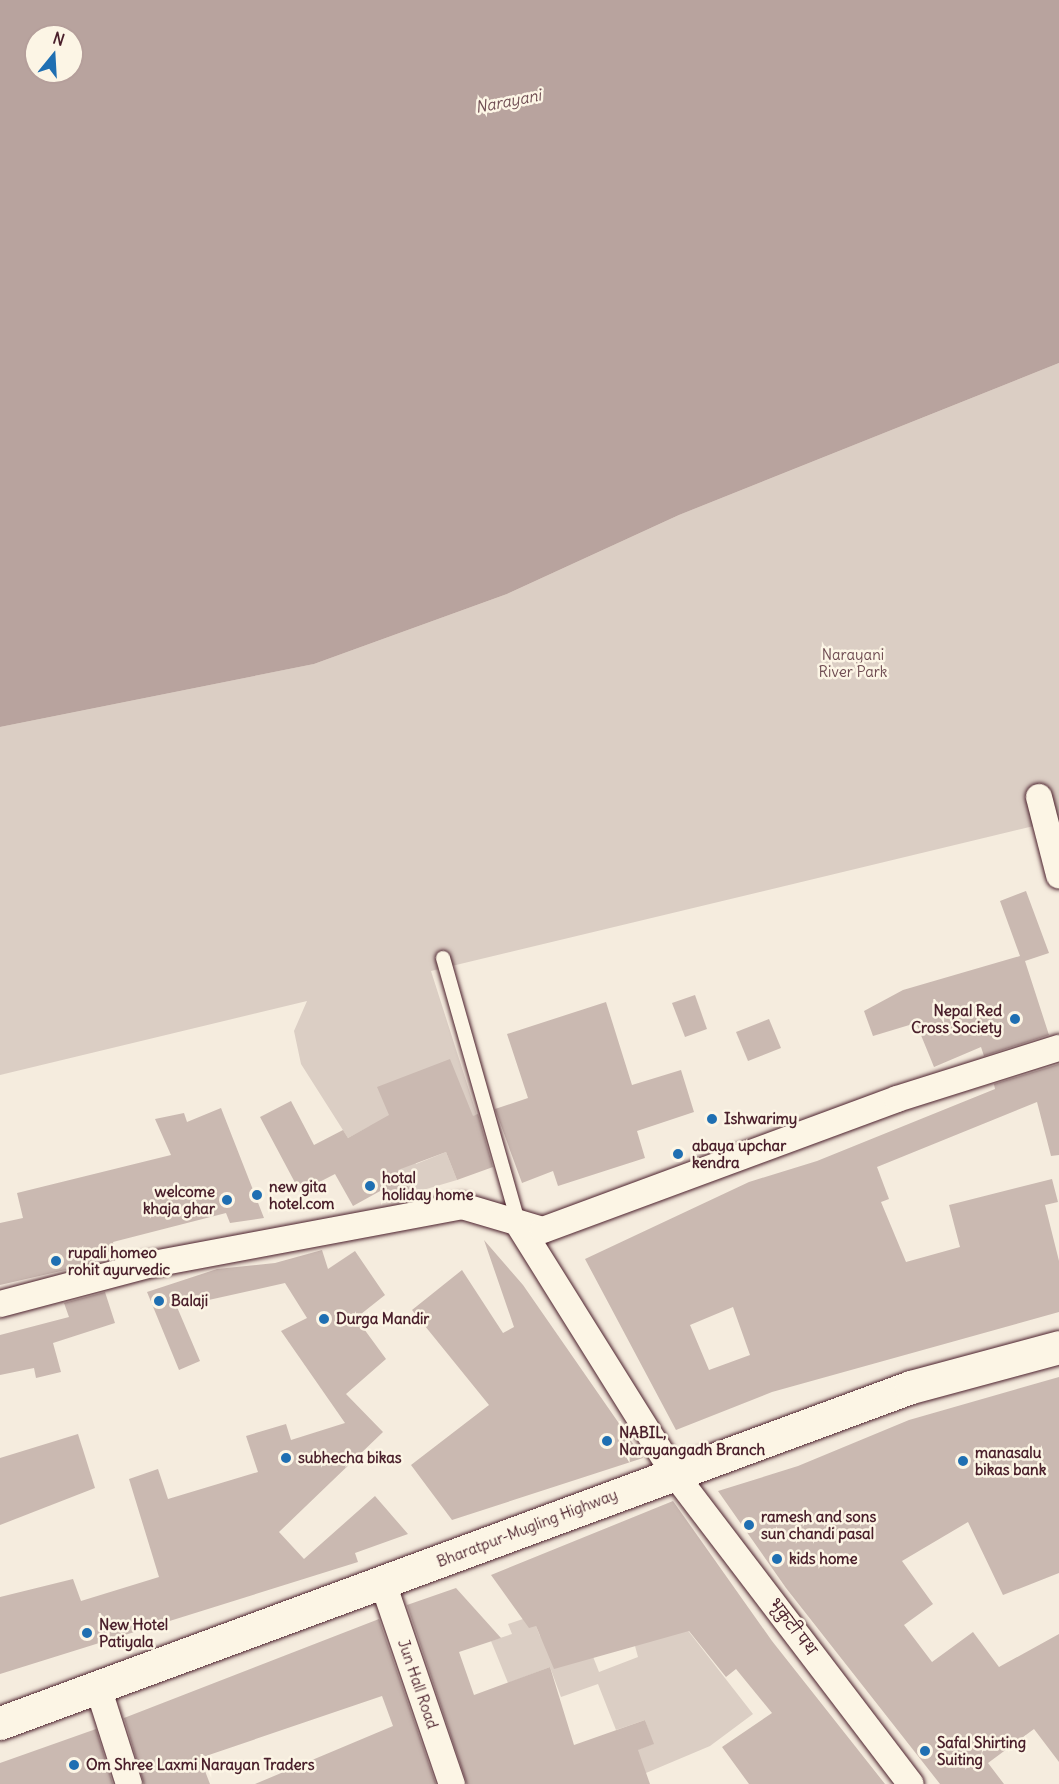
<!DOCTYPE html>
<meta charset="utf-8">
<style>
body{margin:0}
#map{position:relative;width:1059px;height:1784px;overflow:hidden;background:#f5ecde;font-family:Delius,"Playpen Sans Deva",sans-serif}
div>[style]{position:absolute}
.green>*{inset:0;background:#dbcec4}
.water>*{inset:0;background:#b8a39e}
.building>*{inset:0;background:#cab9b1}
.roads{filter:drop-shadow(0 0 2px #4a1f2b) drop-shadow(0 0 2px #4a1f2b)}
.service>*{height:14px;margin:-7px;padding:0 7px;transform-origin:7px;border-radius:7px;background:#fcf5e5}
.minor>*{height:26px;margin:-13px;padding:0 13px;transform-origin:13px;border-radius:13px;background:#fcf5e5}
.secondary>*{height:33px;margin:-16.5px;padding:0 16.5px;transform-origin:16.5px;border-radius:16.5px;background:#fcf5e5}
.dots>*{width:16px;height:16px;translate:-50% -50%;box-sizing:border-box;border:3px solid #fcf5e5;border-radius:50%}
span{translate:-50% -50%;white-space:nowrap;text-align:center;line-height:1.15;-webkit-text-stroke:5px #fcf5e5;paint-order:stroke}
.park-label{font-size:15px;color:#6e4b51}
.poi-label{font-size:15px;color:#4a1f2b;font-weight:700}
.right{translate:-100% -50%;text-align:right}
.left{translate:0 -50%;text-align:left}
.street-label{font-size:15px;color:#4a1f2b}
.water-label{font-size:16px;color:#704d53;font-style:italic}
.north{position:absolute;left:24px;top:24px;width:60px;height:60px;box-sizing:border-box;background:#fcf5e5;border:2px solid #b59f9b;border-radius:50%;rotate:18deg;font-size:16px;font-weight:700;line-height:24px;text-align:center;color:#4a1f2b}
.north::after{content:'';display:block;margin:auto;width:21px;height:27px;background:#1f6fb2;clip-path:polygon(50% 0,100% 100%,50% 72%,0 100%)}
</style>
<div id="map">
<div class="green">
<i style="clip-path:polygon(1059px 363px,1059px 820px,431px 971px,477px 1115px,407px 1141px,416px 1164px,446px 1152px,457px 1180px,423px 1190px,412px 1192px,370px 1126px,348px 1138px,301px 1064px,294px 1031px,307px 1001px,0 1075px,0 727px,314px 664px,507px 594px,679px 515px)"></i>
<i style="clip-path:polygon(532px 1616px,540px 1636px,592px 1654px,599px 1672px,638px 1657px,635px 1646px,679px 1619px,753px 1714px,710px 1746px,646px 1773px,585px 1769px,653px 1744px,645px 1720px,616px 1730px,598px 1684px,561px 1697px,550px 1667px,508px 1683px,491px 1641px,512px 1634px,508px 1624px)"></i>
</div>
<div class="water">
<i style="clip-path:polygon(evenodd,0 0,1059px 0,1059px 363px,679px 515px,507px 594px,314px 664px,0 727px,0 0,36px 36px,72px 36px,72px 72px,36px 72px,36px 36px)"></i>
</div>
<div class="building">
<i style="clip-path:polygon(1026px 891px,1049px 953px,1025px 961px,1049px 1035px,984px 1056px,981px 1047px,934px 1067px,916px 1023px,873px 1036px,864px 1011px,903px 990px,1020px 956px,1000px 901px)"></i>
<i style="clip-path:polygon(695px 995px,707px 1029px,685px 1037px,672px 1003px)"></i>
<i style="clip-path:polygon(606px 1002px,632px 1085px,681px 1070px,694px 1112px,637px 1131px,645px 1158px,558px 1186px,553px 1171px,522px 1183px,495px 1109px,528px 1098px,507px 1034px)"></i>
<i style="clip-path:polygon(769px 1019px,781px 1048px,748px 1061px,736px 1032px)"></i>
<i style="clip-path:polygon(450px 1059px,473px 1116px,478px 1114px,493px 1167px,457px 1180px,446px 1152px,398px 1170px,412px 1192px,389px 1201px,382px 1190px,353px 1206px,335px 1174px,300px 1192px,260px 1117px,291px 1101px,314px 1145px,343px 1130px,348px 1138px,389px 1115px,377px 1087px)"></i>
<i style="clip-path:polygon(evenodd,1059px 1064px,1059px 1155px,1051px 1156px,1037px 1102px,877px 1167px,889px 1199px,881px 1202px,906px 1262px,960px 1247px,949px 1205px,1052px 1179px,1058px 1202px,1045px 1205px,1059px 1261px,1059px 1312px,772px 1392px,676px 1430px,585px 1259px,749px 1182px,817px 1161px,995px 1089px,994px 1084px,1059px 1064px,733px 1307px,750px 1355px,709px 1370px,690px 1325px,733px 1307px)"></i>
<i style="clip-path:polygon(221px 1108px,264px 1218px,230px 1223px,226px 1213px,113px 1242px,115px 1250px,93px 1256px,96px 1263px,0 1285px,0 1223px,23px 1218px,17px 1193px,171px 1155px,155px 1119px,184px 1113px,187px 1122px)"></i>
<i style="clip-path:polygon(484px 1240px,523px 1285px,643px 1458px,452px 1520px,411px 1465px,489px 1405px,412px 1310px,462px 1270px,503px 1333px,514px 1327px)"></i>
<i style="clip-path:polygon(322px 1250px,328px 1269px,355px 1251px,385px 1295px,356px 1318px,386px 1359px,346px 1394px,383px 1432px,279px 1532px,304px 1559px,375px 1496px,408px 1534px,355px 1553px,358px 1562px,0 1674px,0 1597px,73px 1579px,81px 1601px,159px 1577px,129px 1479px,158px 1469px,168px 1499px,258px 1472px,246px 1436px,286px 1424px,291px 1440px,345px 1423px,281px 1331px,307px 1318px,285px 1283px,177px 1307px,200px 1361px,179px 1370px,147px 1292px,217px 1269px,275px 1263px)"></i>
<i style="clip-path:polygon(105px 1292px,115px 1323px,53px 1343px,61px 1372px,36px 1378px,34px 1368px,0 1375px,0 1335px,69px 1317px,64px 1303px)"></i>
<i style="clip-path:polygon(1059px 1377px,1059px 1573px,1003px 1595px,968px 1522px,902px 1561px,933px 1604px,904px 1625px,932px 1662px,973px 1632px,999px 1667px,1059px 1634px,1059px 1762px,1034px 1729px,988px 1763px,1004px 1784px,940px 1784px,786px 1588px,718px 1491px,798px 1466px,909px 1420px)"></i>
<i style="clip-path:polygon(78px 1434px,95px 1488px,0 1525px,0 1458px)"></i>
<i style="clip-path:polygon(673px 1501px,772px 1641px,885px 1784px,749px 1784px,722px 1747px,772px 1713px,736px 1669px,726px 1677px,689px 1631px,554px 1669px,536px 1626px,529px 1628px,491px 1575px)"></i>
<i style="clip-path:polygon(456px 1588px,501px 1638px,459px 1652px,474px 1695px,550px 1667px,574px 1745px,645px 1720px,654px 1744px,638px 1750px,650px 1784px,467px 1784px,407px 1605px)"></i>
<i style="clip-path:polygon(379px 1619px,436px 1784px,255px 1784px,393px 1726px,382px 1696px,200px 1758px,210px 1784px,144px 1784px,124px 1718px)"></i>
<i style="clip-path:polygon(96px 1729px,113px 1784px,0 1784px,0 1763px)"></i>
</div>
<div class="roads">
<div class="service">
<i style="left:443px;top:958px;width:278px;rotate:74.1deg"></i>
</div>
<div class="minor">
<i style="left:1039px;top:797px;width:81px;rotate:75.6deg"></i>
<i style="left:520px;top:1227px;width:289px;rotate:58deg"></i>
<i style="left:673px;top:1472px;width:392px;rotate:52.7deg"></i>
<i style="left:0;top:1304px;width:153px;rotate:-14.8deg"></i>
<i style="left:148px;top:1265px;width:319px;rotate:-10.6deg"></i>
<i style="left:462px;top:1206px;width:84px;rotate:16.5deg"></i>
<i style="left:543px;top:1230px;width:377px;rotate:-20.3deg"></i>
<i style="left:897px;top:1099px;width:170px;rotate:-17.5deg"></i>
<i style="left:383px;top:1583px;width:213px;rotate:71.1deg"></i>
<i style="left:98px;top:1687px;width:102px;rotate:72.3deg"></i>
</div>
<div class="secondary">
<i style="left:0;top:1723px;width:971px;rotate:-20.25deg"></i>
<i style="left:911px;top:1387px;width:153px;rotate:-15.1deg"></i>
</div>
</div>
<div class="dots">
<i style="left:1015px;top:1019px;background:#1f6fb2"></i>
<i style="left:712px;top:1119px;background:#1f6fb2"></i>
<i style="left:678px;top:1154px;background:#1f6fb2"></i>
<i style="left:370px;top:1186px;background:#1f6fb2"></i>
<i style="left:257px;top:1195px;background:#1f6fb2"></i>
<i style="left:227px;top:1200px;background:#1f6fb2"></i>
<i style="left:56px;top:1261px;background:#1f6fb2"></i>
<i style="left:159px;top:1301px;background:#1f6fb2"></i>
<i style="left:324px;top:1319px;background:#1f6fb2"></i>
<i style="left:607px;top:1441px;background:#1f6fb2"></i>
<i style="left:286px;top:1458px;background:#1f6fb2"></i>
<i style="left:963px;top:1461px;background:#1f6fb2"></i>
<i style="left:749px;top:1525px;background:#1f6fb2"></i>
<i style="left:777px;top:1559px;background:#1f6fb2"></i>
<i style="left:87px;top:1633px;background:#1f6fb2"></i>
<i style="left:925px;top:1751px;background:#1f6fb2"></i>
<i style="left:74px;top:1765px;background:#1f6fb2"></i>
</div>
<div class="park-label">
<span style="left:853px;top:663px">Narayani<br>River Park</span>
</div>
<div class="poi-label">
<span class="right" style="left:1002px;top:1019px">Nepal Red<br>Cross Society</span>
<span class="left" style="left:724px;top:1119px">Ishwarimy</span>
<span class="left" style="left:692px;top:1154px">abaya upchar<br>kendra</span>
<span class="left" style="left:382px;top:1186px">hotal<br>holiday home</span>
<span class="left" style="left:269px;top:1195px">new gita<br>hotel.com</span>
<span class="right" style="left:215px;top:1200px">welcome<br>khaja ghar</span>
<span class="left" style="left:68px;top:1261px">rupali homeo<br>rohit ayurvedic</span>
<span class="left" style="left:171px;top:1301px">Balaji</span>
<span class="left" style="left:336px;top:1319px">Durga Mandir</span>
<span class="left" style="left:619px;top:1441px">NABIL,<br>Narayangadh Branch</span>
<span class="left" style="left:975px;top:1461px">manasalu<br>bikas bank</span>
<span class="left" style="left:298px;top:1458px">subhecha bikas</span>
<span class="left" style="left:761px;top:1525px">ramesh and sons<br>sun chandi pasal</span>
<span class="left" style="left:789px;top:1559px">kids home</span>
<span class="left" style="left:99px;top:1633px">New Hotel<br>Patiyala</span>
<span class="left" style="left:937px;top:1751px">Safal Shirting<br>Suiting</span>
<span class="left" style="left:86px;top:1765px">Om Shree Laxmi Narayan Traders</span>
</div>
<div class="street-label">
<span style="left:527px;top:1528px;rotate:-21deg">Bharatpur-Mugling Highway</span>
<span style="left:793px;top:1627px;rotate:53deg">भृकुटी पथ</span>
<span style="left:418px;top:1684px;rotate:71deg">Jun Hall Road</span>
</div>
<div class="water-label">
<span style="left:508px;top:101px;rotate:-11deg">Narayani</span>
</div>
<div class="north">N</div>
</div>
